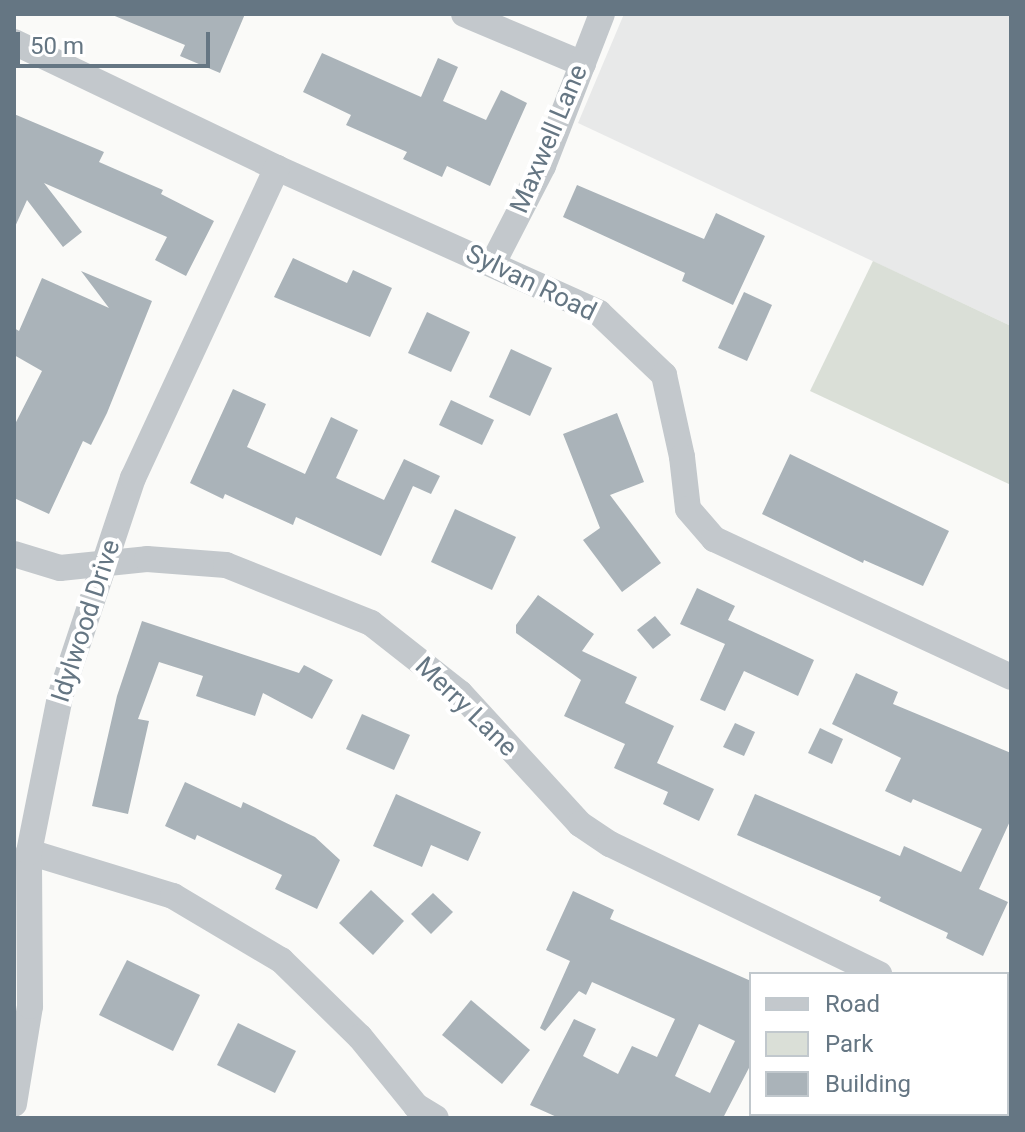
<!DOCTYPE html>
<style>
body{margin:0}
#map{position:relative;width:1025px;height:1132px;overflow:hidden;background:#fafaf8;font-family:Roboto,sans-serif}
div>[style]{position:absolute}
.built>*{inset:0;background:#e8e9e9}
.green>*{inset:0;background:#dadfd7}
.building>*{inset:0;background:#aab3b9}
.minor>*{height:26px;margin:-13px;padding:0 13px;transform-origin:13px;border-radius:13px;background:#c3c8cc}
span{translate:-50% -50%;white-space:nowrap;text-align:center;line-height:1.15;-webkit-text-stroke:8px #fff;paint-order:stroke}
.street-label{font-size:26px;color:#657683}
.frame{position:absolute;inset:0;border:16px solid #657683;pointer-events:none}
.legend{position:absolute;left:749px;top:972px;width:260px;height:144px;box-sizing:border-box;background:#fff;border:2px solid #c1c8cd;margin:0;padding:10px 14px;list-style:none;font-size:24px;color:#657683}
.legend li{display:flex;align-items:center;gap:16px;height:40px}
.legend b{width:40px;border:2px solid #c1c8cd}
.scale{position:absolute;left:16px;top:32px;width:194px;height:36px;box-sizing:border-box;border:4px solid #657683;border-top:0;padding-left:10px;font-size:24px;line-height:28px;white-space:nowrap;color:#657683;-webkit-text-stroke:6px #fff;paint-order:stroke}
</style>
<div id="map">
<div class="built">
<i style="clip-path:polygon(624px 14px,1011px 14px,1011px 326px,578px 123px)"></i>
</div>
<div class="green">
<i style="clip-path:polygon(873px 261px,1011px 326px,1011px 485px,810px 391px)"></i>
</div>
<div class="building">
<i style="clip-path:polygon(110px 14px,245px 14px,220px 73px,180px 56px,185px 45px)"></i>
<i style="clip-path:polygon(322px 53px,421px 97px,438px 58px,458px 67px,443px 101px,486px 120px,501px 90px,527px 103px,490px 186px,447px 166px,442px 177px,403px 159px,407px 152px,346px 125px,351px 115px,303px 92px)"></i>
<i style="clip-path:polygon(14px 114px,104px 152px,99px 162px,163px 190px,161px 194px,214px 221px,186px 276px,155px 260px,167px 237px,44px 183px,82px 232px,63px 247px,27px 200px,14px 229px)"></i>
<i style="clip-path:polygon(577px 185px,704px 239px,716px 213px,765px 236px,733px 305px,682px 281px,685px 273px,563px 217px)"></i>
<i style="clip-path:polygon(293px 258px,347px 283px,353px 270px,392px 288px,370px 337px,274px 297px)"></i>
<i style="clip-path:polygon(81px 271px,152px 301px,107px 413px,91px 445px,83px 441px,49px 514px,14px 498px,14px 426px,42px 371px,14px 355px,14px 328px,19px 331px,42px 278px,109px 308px)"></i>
<i style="clip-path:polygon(744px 292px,772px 305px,747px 361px,718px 348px)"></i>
<i style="clip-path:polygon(427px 312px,470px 332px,451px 372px,408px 353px)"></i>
<i style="clip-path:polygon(511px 349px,552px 368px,530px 416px,489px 397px)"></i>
<i style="clip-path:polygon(233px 389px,266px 404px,247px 447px,305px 474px,331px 417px,358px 430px,336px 478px,384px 500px,404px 459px,440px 476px,431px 494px,413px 486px,381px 556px,296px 517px,293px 525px,225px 494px,223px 499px,190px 483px)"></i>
<i style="clip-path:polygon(451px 400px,494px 420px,482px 445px,439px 425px)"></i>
<i style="clip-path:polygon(617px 413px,644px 482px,610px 495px,661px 563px,622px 592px,583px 540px,600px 528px,563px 434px)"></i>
<i style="clip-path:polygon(790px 454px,949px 531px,923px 586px,864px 560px,863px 563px,762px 514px)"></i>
<i style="clip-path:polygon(455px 509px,516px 537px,492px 590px,431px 562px)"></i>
<i style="clip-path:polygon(697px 588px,735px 606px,728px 620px,814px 660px,798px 696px,744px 671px,725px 711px,700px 700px,725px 644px,680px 624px)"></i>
<i style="clip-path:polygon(538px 595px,594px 634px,582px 651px,637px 677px,625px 703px,674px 726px,657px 763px,714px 789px,699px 821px,663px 804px,668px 792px,614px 768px,625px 744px,564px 716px,581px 680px,516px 633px,516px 625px)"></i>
<i style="clip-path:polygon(655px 616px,671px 635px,653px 649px,637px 630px)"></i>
<i style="clip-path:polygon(142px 621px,299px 673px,304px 665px,333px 680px,312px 719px,263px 693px,255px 716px,196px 696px,203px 676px,159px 662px,138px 719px,149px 721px,128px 814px,92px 806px,117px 696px)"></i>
<i style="clip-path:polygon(856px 673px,898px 692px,893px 704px,1011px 753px,1011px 819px,979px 889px,1008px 902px,983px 956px,946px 938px,948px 933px,879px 901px,881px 897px,737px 835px,755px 794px,900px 856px,904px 846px,961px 872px,982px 829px,913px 799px,911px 803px,885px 791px,901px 758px,832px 724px)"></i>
<i style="clip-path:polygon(362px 714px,410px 735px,394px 770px,346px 749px)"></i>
<i style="clip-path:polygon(735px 723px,755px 732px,744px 756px,723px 747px)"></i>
<i style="clip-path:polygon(820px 728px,843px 739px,832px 764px,808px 753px)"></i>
<i style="clip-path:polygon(185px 782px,241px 808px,243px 802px,315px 837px,340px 860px,317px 909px,275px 889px,282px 875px,197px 835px,195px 840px,165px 826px)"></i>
<i style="clip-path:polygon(396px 794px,481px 832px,468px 861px,431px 845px,422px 867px,373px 846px)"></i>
<i style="clip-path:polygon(371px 890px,404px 921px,373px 955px,339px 923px)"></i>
<i style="clip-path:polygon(evenodd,573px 891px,614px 910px,610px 919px,751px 981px,751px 1064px,723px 1118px,559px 1118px,530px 1105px,574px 1019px,596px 1029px,583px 1056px,618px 1074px,632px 1046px,657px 1057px,675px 1019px,592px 982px,586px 995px,579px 991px,545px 1031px,540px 1028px,570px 961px,546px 950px,573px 891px,699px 1024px,735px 1041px,710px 1093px,675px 1076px,699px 1024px)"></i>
<i style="clip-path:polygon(433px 893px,453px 912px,431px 934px,411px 914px)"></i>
<i style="clip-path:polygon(127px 960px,200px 995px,173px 1051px,99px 1015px)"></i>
<i style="clip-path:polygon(471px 1000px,530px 1050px,502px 1084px,442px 1035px)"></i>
<i style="clip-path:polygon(238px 1023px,296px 1051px,275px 1093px,217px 1065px)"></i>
</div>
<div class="minor">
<i style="left:464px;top:14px;width:129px;rotate:22.8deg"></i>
<i style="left:14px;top:42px;width:292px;rotate:25.6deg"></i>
<i style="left:277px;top:168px;width:353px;rotate:24.2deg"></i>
<i style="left:599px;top:313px;width:90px;rotate:43.6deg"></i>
<i style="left:664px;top:375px;width:84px;rotate:77.6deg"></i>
<i style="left:682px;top:457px;width:52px;rotate:83.4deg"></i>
<i style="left:688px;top:509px;width:40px;rotate:49deg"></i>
<i style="left:714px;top:539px;width:327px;rotate:24.9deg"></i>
<i style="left:493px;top:263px;width:109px;rotate:-62.7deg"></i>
<i style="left:543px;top:166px;width:163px;rotate:-68.8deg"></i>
<i style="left:14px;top:554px;width:48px;rotate:16.9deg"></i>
<i style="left:60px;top:568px;width:87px;rotate:-5.9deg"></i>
<i style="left:147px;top:559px;width:79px;rotate:4.3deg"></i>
<i style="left:226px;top:565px;width:156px;rotate:21.8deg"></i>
<i style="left:371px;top:623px;width:113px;rotate:38.2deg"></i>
<i style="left:460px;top:693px;width:178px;rotate:47.5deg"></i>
<i style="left:580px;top:824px;width:36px;rotate:34deg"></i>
<i style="left:610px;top:844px;width:299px;rotate:25.8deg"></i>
<i style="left:29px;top:852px;width:151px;rotate:17deg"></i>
<i style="left:173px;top:896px;width:126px;rotate:30.7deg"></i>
<i style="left:281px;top:960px;width:110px;rotate:44.3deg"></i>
<i style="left:360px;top:1037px;width:89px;rotate:50.9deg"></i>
<i style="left:416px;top:1106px;width:23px;rotate:31deg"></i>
<i style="left:1007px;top:1036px;width:4px;rotate:27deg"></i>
<i style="left:14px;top:1104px;width:99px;rotate:-80.7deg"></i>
<i style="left:30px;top:1006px;width:154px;rotate:-90.4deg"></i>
<i style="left:29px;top:852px;width:158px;rotate:-78.7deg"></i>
<i style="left:60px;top:697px;width:231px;rotate:-71.6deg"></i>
<i style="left:133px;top:478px;width:342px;rotate:-65.1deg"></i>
</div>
<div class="street-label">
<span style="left:549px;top:139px;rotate:-67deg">Maxwell Lane</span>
<span style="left:531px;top:283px;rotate:26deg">Sylvan Road</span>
<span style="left:86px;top:621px;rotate:-72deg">Idylwood Drive</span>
<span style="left:466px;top:707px;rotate:44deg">Merry Lane</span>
</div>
<div class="frame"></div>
<ul class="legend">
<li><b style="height:10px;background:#c3c8cc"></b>Road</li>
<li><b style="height:22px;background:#dadfd7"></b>Park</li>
<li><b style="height:22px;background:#aab3b9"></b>Building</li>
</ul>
<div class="scale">50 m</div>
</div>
